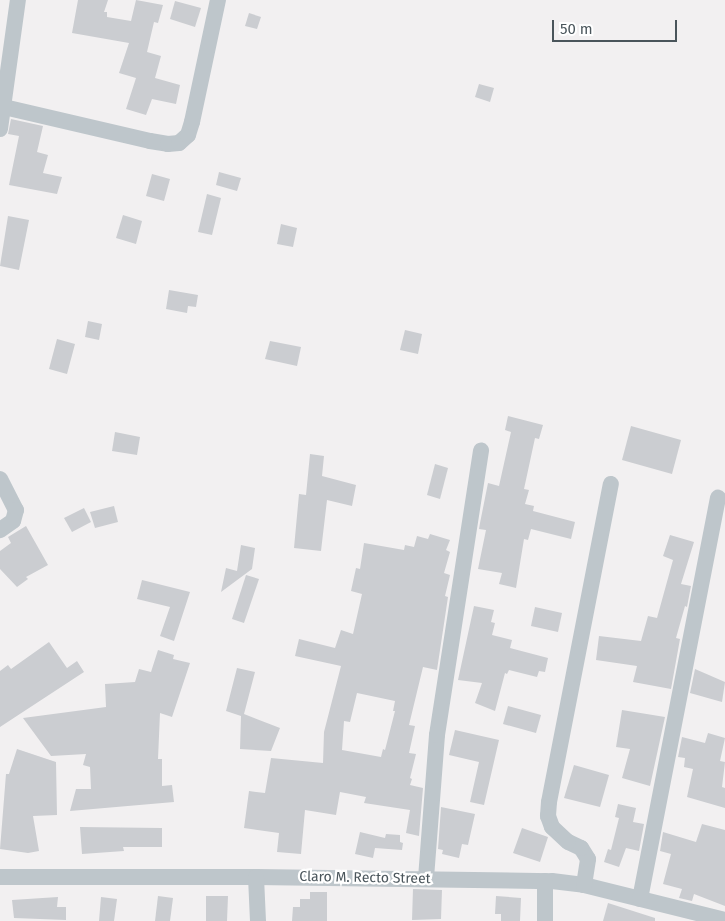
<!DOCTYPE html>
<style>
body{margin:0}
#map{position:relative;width:725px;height:921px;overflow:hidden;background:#f2f0f1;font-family:"Fira Sans",sans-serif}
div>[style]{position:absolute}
.building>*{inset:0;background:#cbcdd1}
.minor>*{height:16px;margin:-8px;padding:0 8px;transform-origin:8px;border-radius:8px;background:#bec6cb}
span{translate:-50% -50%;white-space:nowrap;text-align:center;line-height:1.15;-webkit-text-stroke:4.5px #fff;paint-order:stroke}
.street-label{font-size:14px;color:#4a555b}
.scale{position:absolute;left:552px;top:20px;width:125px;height:22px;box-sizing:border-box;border:2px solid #4a555b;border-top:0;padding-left:6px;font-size:15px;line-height:18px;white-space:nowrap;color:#4a555b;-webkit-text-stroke:4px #fff;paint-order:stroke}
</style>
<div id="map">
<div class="building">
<i style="clip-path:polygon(78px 0,108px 0,104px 12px,107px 12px,107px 17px,131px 21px,136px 0,163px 5px,158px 23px,154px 22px,147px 52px,161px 56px,155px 78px,180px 85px,176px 104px,152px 99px,146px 115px,126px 109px,136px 78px,119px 73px,129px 43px,72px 33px)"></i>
<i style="clip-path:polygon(175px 1px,201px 8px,195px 27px,170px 19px)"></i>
<i style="clip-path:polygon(249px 13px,261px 17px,257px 29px,245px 26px)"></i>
<i style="clip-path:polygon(479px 84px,494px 88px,490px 102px,475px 97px)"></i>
<i style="clip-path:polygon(11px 119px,43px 126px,37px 152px,48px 155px,43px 173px,62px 177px,57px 194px,9px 185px,19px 136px,8px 134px)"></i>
<i style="clip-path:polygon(219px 172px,241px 178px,237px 191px,216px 185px)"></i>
<i style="clip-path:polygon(152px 174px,170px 179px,164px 201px,146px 196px)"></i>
<i style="clip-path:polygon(207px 194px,221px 198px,212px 235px,198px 232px)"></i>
<i style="clip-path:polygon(123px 215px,142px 221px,136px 244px,116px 238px)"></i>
<i style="clip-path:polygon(8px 216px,29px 220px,19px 270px,0 266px)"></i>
<i style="clip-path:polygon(281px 224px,297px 228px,293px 247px,277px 244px)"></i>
<i style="clip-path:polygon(169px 290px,198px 295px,196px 307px,188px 306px,187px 313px,166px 309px)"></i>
<i style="clip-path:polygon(88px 321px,102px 324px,99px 340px,85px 337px)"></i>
<i style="clip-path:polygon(405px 330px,422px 334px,418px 354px,400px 350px)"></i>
<i style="clip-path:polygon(57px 339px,75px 344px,67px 374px,49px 369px)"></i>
<i style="clip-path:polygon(270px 341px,301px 347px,297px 366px,265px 359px)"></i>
<i style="clip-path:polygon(508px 416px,543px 425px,539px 439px,535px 438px,524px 489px,529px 490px,525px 504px,534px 506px,533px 511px,575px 522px,571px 539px,531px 529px,528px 540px,524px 539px,516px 588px,499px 584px,502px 573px,478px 569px,486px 530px,479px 529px,480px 523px,488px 483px,499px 486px,511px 432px,505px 430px)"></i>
<i style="clip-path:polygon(631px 426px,681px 440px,672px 474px,622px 460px)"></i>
<i style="clip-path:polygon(115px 432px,140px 437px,137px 455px,112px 451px)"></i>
<i style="clip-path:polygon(310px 454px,324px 456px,322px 476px,356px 485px,352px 506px,327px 500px,321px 551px,294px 548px,299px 494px,306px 495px)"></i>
<i style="clip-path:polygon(435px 464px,448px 468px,440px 499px,427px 495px)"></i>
<i style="clip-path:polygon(114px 506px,118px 522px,95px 528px,90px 512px)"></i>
<i style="clip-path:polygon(84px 508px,91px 522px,72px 532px,64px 518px)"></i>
<i style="clip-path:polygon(26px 526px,48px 565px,26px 577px,28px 579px,17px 587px,0 569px,0 551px,11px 543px,8px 537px)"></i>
<i style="clip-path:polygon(evenodd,430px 534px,450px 540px,446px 550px,450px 552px,444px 573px,450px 575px,445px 596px,448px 597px,437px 670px,423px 667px,409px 725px,415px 726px,409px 753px,416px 754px,410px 778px,412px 779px,410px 785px,423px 788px,419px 836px,406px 833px,410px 810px,364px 803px,366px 797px,340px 792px,336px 815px,305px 810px,301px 854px,277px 852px,279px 833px,244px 828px,249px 791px,265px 793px,271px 758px,323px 763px,324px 732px,341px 666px,295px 656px,299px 639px,335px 648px,341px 630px,353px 634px,362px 594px,351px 591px,356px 568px,360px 569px,364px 543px,404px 550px,405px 545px,414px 547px,417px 536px,428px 539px,430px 534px,357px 693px,395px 701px,393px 711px,395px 711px,385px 750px,383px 749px,381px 757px,342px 750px,344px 721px,350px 722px,357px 693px)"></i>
<i style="clip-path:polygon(670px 535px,694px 542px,681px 584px,691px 586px,687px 607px,685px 606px,676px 638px,680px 639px,671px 689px,633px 682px,637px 666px,596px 660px,599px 636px,641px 641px,648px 616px,657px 618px,673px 560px,663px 556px)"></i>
<i style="clip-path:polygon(241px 545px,255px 548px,252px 569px,221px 592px,226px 568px,237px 571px)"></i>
<i style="clip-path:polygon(246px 575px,259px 579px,244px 623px,232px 619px)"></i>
<i style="clip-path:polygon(142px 580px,190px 592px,174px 641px,160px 636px,170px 607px,137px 599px)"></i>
<i style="clip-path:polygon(474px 606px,494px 610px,491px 622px,495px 623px,492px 635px,512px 640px,510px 648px,548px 658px,545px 672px,539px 671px,537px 677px,509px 670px,507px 674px,505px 673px,495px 711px,475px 703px,482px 683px,458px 680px)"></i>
<i style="clip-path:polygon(535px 607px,562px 613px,558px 632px,531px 626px)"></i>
<i style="clip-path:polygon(49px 642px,67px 668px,77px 661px,84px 672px,0 727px,0 671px,8px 665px,11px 669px)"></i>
<i style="clip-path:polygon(158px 650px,174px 655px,173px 659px,190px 663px,172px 717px,160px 713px,158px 759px,162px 759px,162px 786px,172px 785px,174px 802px,70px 811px,76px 789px,91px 789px,90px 767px,83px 765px,86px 754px,51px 756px,23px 718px,106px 707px,105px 684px,135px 682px,139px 669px,151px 672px)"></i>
<i style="clip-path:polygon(237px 668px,255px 672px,244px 714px,280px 728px,271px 751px,240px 749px,241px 716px,226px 711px)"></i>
<i style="clip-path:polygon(695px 669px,725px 682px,722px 702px,690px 693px)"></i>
<i style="clip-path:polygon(508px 706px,541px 715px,536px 733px,503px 724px)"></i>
<i style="clip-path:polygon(622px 710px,665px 717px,650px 786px,622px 778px,630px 749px,616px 747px)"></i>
<i style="clip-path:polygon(455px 730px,499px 740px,484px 805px,470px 802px,479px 762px,449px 755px)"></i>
<i style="clip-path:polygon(708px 733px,725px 738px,720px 761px,725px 762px,722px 787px,725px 788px,725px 808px,687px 797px,693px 769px,684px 767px,685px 758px,678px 757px,682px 737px,705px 743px)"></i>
<i style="clip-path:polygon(17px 749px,56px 762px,57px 815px,33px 816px,39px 851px,28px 853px,0 849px,6px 774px,9px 774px)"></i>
<i style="clip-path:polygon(574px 765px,609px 775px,600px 807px,564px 798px)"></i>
<i style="clip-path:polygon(618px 804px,636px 808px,633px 822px,644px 824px,639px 851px,626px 848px,619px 867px,604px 862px,608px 849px,611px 850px,619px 818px,615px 817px)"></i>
<i style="clip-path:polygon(441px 807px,475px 814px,468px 845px,462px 844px,459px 858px,442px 854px,443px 850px,438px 849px)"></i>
<i style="clip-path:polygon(702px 824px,725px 830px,725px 906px,694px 894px,692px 901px,679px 898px,682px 889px,663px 884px,671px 854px,660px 851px,663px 832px,696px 842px)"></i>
<i style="clip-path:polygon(80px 827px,162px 828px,162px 847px,123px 847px,124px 851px,82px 854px)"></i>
<i style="clip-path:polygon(522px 828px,548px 837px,540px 862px,513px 853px)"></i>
<i style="clip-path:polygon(360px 832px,385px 838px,386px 834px,400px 835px,400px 842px,403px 843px,402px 850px,375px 848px,373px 858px,355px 854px)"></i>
<i style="clip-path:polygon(413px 889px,442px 890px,441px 919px,412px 920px)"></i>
<i style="clip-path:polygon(310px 892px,327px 892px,327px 921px,292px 921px,293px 907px,300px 907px,300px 899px,310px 899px)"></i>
<i style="clip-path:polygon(158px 896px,173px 898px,170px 921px,155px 921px)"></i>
<i style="clip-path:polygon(206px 896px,228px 896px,227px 921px,206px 921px)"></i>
<i style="clip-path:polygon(496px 896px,521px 898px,520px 921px,501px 921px,501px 914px,495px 914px)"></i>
<i style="clip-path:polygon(58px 897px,57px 907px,66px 907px,66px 920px,14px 918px,12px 900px)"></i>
<i style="clip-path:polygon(101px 897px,117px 899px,114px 921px,99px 921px)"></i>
<i style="clip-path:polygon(608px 903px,655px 918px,655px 921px,603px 921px)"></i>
</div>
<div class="minor">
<i style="left:4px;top:107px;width:150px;rotate:13.1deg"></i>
<i style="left:150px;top:141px;width:18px;rotate:9deg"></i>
<i style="left:168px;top:144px;width:11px;rotate:-5deg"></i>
<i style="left:179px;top:143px;width:12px;rotate:-42deg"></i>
<i style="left:188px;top:135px;width:14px;rotate:-73deg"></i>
<i style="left:192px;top:122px;width:125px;rotate:-78deg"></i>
<i style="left:0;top:129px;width:130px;rotate:-82.1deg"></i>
<i style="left:0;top:479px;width:35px;rotate:63deg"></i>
<i style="left:16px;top:510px;width:11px;rotate:105deg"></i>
<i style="left:13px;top:521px;width:16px;rotate:145deg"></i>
<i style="left:0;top:877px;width:256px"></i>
<i style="left:256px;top:877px;width:296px;rotate:0.8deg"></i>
<i style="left:552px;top:881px;width:32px;rotate:7deg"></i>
<i style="left:584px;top:885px;width:145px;rotate:13.9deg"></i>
<i style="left:256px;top:877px;width:44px;rotate:87.4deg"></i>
<i style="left:426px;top:878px;width:143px;rotate:-85.6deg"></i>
<i style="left:437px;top:735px;width:288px;rotate:-81.2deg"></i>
<i style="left:584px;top:885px;width:26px;rotate:-81deg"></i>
<i style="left:588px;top:859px;width:13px;rotate:-122deg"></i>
<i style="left:581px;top:848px;width:14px;rotate:-155deg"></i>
<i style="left:568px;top:842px;width:22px;rotate:-137deg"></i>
<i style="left:552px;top:827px;width:12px;rotate:-110deg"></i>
<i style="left:548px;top:816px;width:14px;rotate:-86deg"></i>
<i style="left:549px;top:802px;width:324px;rotate:-79deg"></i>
<i style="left:640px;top:899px;width:409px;rotate:-79deg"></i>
<i style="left:545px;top:921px;width:40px;rotate:-90deg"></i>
</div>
<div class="street-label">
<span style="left:365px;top:878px;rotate:1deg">Claro M. Recto Street</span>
</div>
<div class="scale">50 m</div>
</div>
